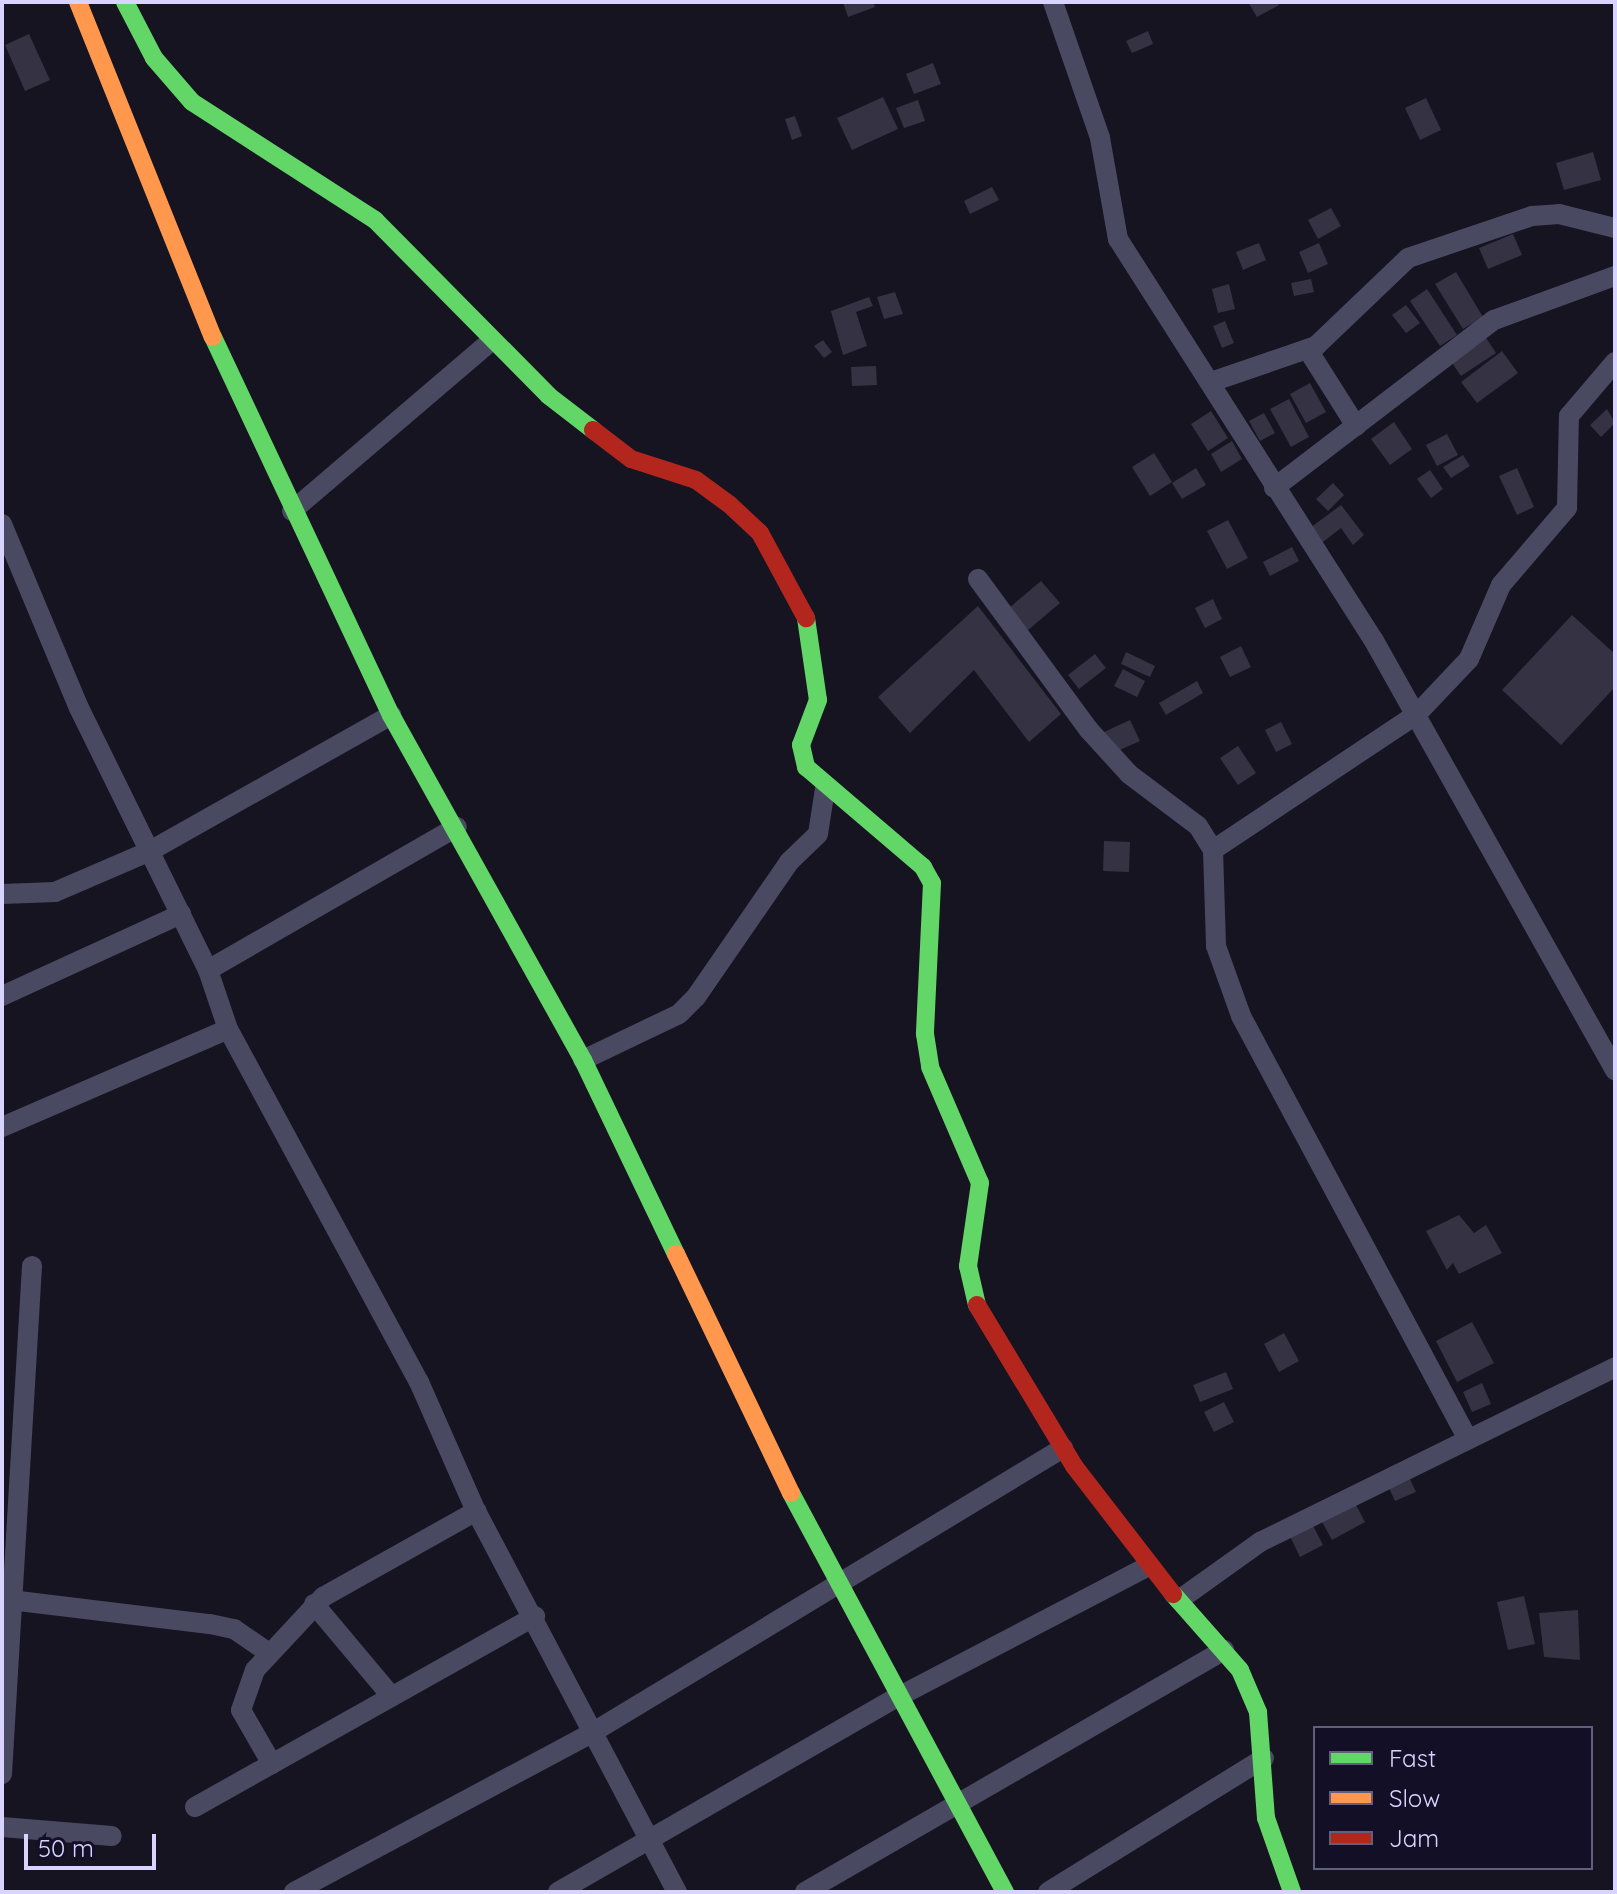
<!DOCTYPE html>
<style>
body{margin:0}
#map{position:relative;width:1617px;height:1894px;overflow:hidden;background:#161421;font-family:Quicksand,sans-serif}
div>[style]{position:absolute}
.building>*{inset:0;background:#343243}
.street>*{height:20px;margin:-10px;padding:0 10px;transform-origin:10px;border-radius:10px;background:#4a4962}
.fast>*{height:18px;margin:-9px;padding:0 9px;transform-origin:9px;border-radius:9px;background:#63d668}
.slow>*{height:18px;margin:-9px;padding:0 9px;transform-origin:9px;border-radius:9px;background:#ff974d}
.jam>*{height:18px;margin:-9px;padding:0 9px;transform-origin:9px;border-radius:9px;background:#b3261e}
span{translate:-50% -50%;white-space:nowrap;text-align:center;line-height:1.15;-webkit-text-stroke:7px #130f26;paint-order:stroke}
.frame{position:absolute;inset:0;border:4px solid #d9d4ff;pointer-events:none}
.legend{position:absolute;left:1313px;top:1726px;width:280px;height:144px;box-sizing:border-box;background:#130f26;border:2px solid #625e7d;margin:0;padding:10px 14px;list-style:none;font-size:24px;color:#d9d4ff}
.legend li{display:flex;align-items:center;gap:16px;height:40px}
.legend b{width:40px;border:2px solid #625e7d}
.scale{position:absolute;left:24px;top:1834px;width:132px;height:36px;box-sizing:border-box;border:4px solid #d9d4ff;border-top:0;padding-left:10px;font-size:24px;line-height:28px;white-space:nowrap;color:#d9d4ff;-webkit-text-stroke:6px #130f26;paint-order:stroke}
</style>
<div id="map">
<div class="building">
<i style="clip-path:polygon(843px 2px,873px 2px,875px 7px,848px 17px)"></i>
<i style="clip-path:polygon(1248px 2px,1277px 2px,1279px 5px,1257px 17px)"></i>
<i style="clip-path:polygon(1148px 31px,1153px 44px,1132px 53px,1126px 41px)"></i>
<i style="clip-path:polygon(29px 34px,50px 80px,25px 91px,5px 45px)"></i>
<i style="clip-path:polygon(933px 63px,941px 84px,914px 94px,906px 74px)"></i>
<i style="clip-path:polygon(883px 97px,898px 129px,852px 150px,837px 118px)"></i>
<i style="clip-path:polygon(1426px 98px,1441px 130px,1420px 140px,1405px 108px)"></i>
<i style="clip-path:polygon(918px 100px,925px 121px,904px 128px,896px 108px)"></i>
<i style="clip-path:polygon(795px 116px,802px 136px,792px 140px,785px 119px)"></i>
<i style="clip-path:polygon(1593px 152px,1601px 180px,1564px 190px,1556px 163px)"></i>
<i style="clip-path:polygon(992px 187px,999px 200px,970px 214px,964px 201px)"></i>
<i style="clip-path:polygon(1331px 208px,1341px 226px,1318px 239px,1308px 220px)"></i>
<i style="clip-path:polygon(1513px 234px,1522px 255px,1488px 269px,1479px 248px)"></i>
<i style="clip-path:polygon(1259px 243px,1266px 260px,1243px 270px,1236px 252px)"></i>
<i style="clip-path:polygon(1319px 243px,1328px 264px,1308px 273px,1299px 252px)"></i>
<i style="clip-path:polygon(1456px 272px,1483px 317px,1463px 329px,1435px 284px)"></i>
<i style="clip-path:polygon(1311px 279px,1314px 292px,1294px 296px,1291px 283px)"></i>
<i style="clip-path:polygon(1229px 284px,1235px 309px,1218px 313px,1212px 289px)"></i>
<i style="clip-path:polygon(1427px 289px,1457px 335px,1440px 346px,1410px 301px)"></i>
<i style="clip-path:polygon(895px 292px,903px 314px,884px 319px,877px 297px)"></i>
<i style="clip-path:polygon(869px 297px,873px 306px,856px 312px,867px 346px,843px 355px,831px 311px)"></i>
<i style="clip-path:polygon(1406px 305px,1420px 323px,1406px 333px,1392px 315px)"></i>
<i style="clip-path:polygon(1225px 321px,1234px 343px,1222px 348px,1213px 326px)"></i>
<i style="clip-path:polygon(1483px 333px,1496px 353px,1461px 376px,1448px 357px)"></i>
<i style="clip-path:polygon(823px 340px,832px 352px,824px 358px,814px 346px)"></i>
<i style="clip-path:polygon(1502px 351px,1518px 373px,1477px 403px,1461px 382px)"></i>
<i style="clip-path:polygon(876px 366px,877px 385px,852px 386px,851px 367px)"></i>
<i style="clip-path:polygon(1310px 383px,1326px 412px,1306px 423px,1290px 394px)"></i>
<i style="clip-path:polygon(1289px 399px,1309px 437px,1291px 447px,1270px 409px)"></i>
<i style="clip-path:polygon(1607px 409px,1615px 423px,1601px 437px,1590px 425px)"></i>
<i style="clip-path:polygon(1211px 411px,1228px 438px,1208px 451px,1191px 424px)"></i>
<i style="clip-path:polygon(1264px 413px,1275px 433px,1260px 441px,1249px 421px)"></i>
<i style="clip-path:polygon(1394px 422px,1412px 449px,1390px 465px,1371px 439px)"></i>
<i style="clip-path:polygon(1447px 434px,1458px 455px,1437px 466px,1426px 445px)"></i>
<i style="clip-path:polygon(1232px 441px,1242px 459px,1221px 472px,1211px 454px)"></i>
<i style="clip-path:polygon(1154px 453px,1172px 482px,1150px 496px,1132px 467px)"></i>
<i style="clip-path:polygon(1463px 455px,1470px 466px,1451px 478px,1443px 467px)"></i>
<i style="clip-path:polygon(1196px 468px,1206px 485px,1182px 499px,1172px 483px)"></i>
<i style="clip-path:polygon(1517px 468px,1534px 507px,1517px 515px,1499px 476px)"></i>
<i style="clip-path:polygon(1430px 470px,1443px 489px,1431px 498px,1417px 479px)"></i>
<i style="clip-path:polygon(1333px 483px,1344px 495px,1328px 511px,1316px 499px)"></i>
<i style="clip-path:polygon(1341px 505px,1364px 535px,1353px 545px,1341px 528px,1323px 542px,1306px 531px)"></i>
<i style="clip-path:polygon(1228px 520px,1248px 558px,1227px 569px,1207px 531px)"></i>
<i style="clip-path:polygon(1292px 547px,1299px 561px,1270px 576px,1263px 562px)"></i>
<i style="clip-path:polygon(1041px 581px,1060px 603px,1027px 631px,1009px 608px)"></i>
<i style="clip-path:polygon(1213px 599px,1222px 619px,1205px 628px,1195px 608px)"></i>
<i style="clip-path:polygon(978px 606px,1061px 714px,1029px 742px,974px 670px,910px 733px,878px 697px)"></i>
<i style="clip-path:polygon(1572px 615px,1615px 654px,1615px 687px,1561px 745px,1502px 690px)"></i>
<i style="clip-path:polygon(1241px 646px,1251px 667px,1230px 677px,1220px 657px)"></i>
<i style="clip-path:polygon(1126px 652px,1155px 666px,1150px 677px,1121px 664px)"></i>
<i style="clip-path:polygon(1095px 654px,1106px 668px,1079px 689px,1068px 675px)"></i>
<i style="clip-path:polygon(1123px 669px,1145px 681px,1137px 697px,1114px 686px)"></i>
<i style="clip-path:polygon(1197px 681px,1203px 693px,1166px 715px,1159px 703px)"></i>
<i style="clip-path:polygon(1130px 720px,1140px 741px,1113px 753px,1104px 732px)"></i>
<i style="clip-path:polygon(1281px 722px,1292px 744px,1276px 752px,1265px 730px)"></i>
<i style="clip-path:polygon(1238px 746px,1256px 773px,1238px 785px,1220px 758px)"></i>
<i style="clip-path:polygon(1104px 841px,1130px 842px,1129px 872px,1103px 871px)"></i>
<i style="clip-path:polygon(1459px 1215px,1474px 1233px,1486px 1225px,1502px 1253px,1459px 1274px,1453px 1263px,1447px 1270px,1426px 1231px)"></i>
<i style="clip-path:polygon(1472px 1322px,1494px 1363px,1457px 1382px,1436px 1341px)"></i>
<i style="clip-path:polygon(1284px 1333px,1299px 1361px,1279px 1372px,1264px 1344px)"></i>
<i style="clip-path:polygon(1226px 1372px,1233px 1389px,1200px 1402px,1193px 1385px)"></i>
<i style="clip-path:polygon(1482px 1383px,1491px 1404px,1472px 1412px,1463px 1392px)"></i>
<i style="clip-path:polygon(1224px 1402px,1234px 1422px,1214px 1432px,1204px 1412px)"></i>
<i style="clip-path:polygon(1407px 1473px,1416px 1492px,1395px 1501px,1386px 1482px)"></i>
<i style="clip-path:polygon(1355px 1503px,1365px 1522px,1332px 1540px,1321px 1520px)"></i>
<i style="clip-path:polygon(1309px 1518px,1323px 1545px,1300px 1557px,1287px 1530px)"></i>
<i style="clip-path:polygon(1524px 1596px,1535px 1644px,1508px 1650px,1497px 1602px)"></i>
<i style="clip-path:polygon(1578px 1610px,1580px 1660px,1544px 1657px,1539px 1613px)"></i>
</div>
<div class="street">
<i style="left:1053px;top:2px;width:144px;rotate:70.9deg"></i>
<i style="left:1100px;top:138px;width:103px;rotate:79.9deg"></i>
<i style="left:1118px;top:239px;width:474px;rotate:57.5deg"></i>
<i style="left:1373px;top:639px;width:495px;rotate:60.7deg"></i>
<i style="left:1308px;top:350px;width:90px;rotate:57.7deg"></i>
<i style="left:1211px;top:382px;width:111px;rotate:-18.9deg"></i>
<i style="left:1316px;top:346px;width:127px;rotate:-43.7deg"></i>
<i style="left:1408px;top:258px;width:131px;rotate:-18.7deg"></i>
<i style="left:1532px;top:216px;width:27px;rotate:-4deg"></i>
<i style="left:1559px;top:214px;width:58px;rotate:14deg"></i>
<i style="left:1274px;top:488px;width:277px;rotate:-37.4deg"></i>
<i style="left:1494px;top:320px;width:129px;rotate:-20deg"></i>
<i style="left:292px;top:511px;width:262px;rotate:-40.5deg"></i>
<i style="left:2px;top:524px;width:199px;rotate:67.3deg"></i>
<i style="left:79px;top:708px;width:292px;rotate:63.8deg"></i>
<i style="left:208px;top:970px;width:62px;rotate:71.3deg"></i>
<i style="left:228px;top:1029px;width:401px;rotate:61.6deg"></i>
<i style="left:419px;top:1382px;width:141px;rotate:66.2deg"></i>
<i style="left:476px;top:1511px;width:431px;rotate:62.2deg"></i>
<i style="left:978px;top:579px;width:187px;rotate:53.7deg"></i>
<i style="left:1089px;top:730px;width:59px;rotate:47.7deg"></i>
<i style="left:1129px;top:774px;width:86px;rotate:37deg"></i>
<i style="left:1198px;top:826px;width:28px;rotate:58deg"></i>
<i style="left:1213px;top:850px;width:245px;rotate:-33.7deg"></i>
<i style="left:1417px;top:714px;width:76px;rotate:-46.6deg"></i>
<i style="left:1469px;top:659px;width:81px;rotate:-66.6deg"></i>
<i style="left:1501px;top:585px;width:101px;rotate:-49.4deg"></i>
<i style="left:1567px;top:508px;width:92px;rotate:-88.8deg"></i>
<i style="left:1569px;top:416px;width:71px;rotate:-49.6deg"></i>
<i style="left:1213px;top:850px;width:96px;rotate:88.2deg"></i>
<i style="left:1216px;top:946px;width:74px;rotate:70.3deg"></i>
<i style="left:1241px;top:1016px;width:480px;rotate:61.8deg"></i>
<i style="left:2px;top:894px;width:53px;rotate:-2.2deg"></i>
<i style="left:55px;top:892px;width:103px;rotate:-23.3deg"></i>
<i style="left:150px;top:851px;width:277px;rotate:-29.4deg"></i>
<i style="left:208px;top:970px;width:287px;rotate:-29.9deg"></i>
<i style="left:2px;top:996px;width:197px;rotate:-24.6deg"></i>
<i style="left:583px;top:1060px;width:106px;rotate:-25.6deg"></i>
<i style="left:679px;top:1014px;width:24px;rotate:-45deg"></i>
<i style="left:696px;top:997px;width:164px;rotate:-55.4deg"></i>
<i style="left:789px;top:862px;width:40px;rotate:-44deg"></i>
<i style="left:818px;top:834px;width:46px;rotate:-81.2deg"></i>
<i style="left:2px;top:1127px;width:246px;rotate:-23.4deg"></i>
<i style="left:2px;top:1599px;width:209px;rotate:6.9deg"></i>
<i style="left:210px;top:1624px;width:25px;rotate:12deg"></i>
<i style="left:234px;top:1629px;width:42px;rotate:34.4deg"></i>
<i style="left:1179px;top:1600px;width:100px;rotate:-35.6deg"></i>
<i style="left:1260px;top:1542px;width:396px;rotate:-26.2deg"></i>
<i style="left:314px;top:1604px;width:121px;rotate:50deg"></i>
<i style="left:272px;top:1764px;width:62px;rotate:-119.9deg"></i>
<i style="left:241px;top:1710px;width:42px;rotate:-70.7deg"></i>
<i style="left:255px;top:1670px;width:100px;rotate:-47deg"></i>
<i style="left:323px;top:1597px;width:176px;rotate:-29.3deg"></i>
<i style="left:2px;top:1774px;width:509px;rotate:-86.62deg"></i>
<i style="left:195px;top:1807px;width:390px;rotate:-29.3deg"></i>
<i style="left:2px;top:1827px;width:110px;rotate:4.7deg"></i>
<i style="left:294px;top:1892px;width:341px;rotate:-28.1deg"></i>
<i style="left:595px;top:1731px;width:547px;rotate:-31.16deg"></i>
<i style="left:558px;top:1892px;width:387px;rotate:-29.9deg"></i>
<i style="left:894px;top:1699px;width:287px;rotate:-27.6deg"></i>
<i style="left:805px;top:1892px;width:484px;rotate:-30deg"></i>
<i style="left:1048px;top:1892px;width:254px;rotate:-31.8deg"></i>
</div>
<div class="fast">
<i style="left:125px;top:2px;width:63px;rotate:62.6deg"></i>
<i style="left:154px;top:58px;width:58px;rotate:49.2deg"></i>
<i style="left:192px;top:102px;width:218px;rotate:32.8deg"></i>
<i style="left:375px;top:220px;width:247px;rotate:45.3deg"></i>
<i style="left:549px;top:396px;width:56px;rotate:37.7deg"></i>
<i style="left:213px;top:337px;width:418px;rotate:64.8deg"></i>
<i style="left:391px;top:715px;width:395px;rotate:60.9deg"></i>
<i style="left:583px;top:1060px;width:215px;rotate:64.4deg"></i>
<i style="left:806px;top:618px;width:83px;rotate:81.7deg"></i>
<i style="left:818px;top:700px;width:48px;rotate:110.7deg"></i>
<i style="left:801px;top:745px;width:23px;rotate:77deg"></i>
<i style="left:806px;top:767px;width:154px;rotate:40.5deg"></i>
<i style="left:923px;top:867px;width:18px;rotate:61deg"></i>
<i style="left:932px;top:883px;width:151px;rotate:92.7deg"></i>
<i style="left:925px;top:1034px;width:33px;rotate:81deg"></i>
<i style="left:930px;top:1067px;width:126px;rotate:66.7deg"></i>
<i style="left:980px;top:1183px;width:84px;rotate:98.2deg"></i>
<i style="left:968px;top:1266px;width:40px;rotate:77deg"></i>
<i style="left:791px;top:1493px;width:453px;rotate:61.8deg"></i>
<i style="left:1173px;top:1594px;width:101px;rotate:48.6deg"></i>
<i style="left:1240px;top:1670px;width:46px;rotate:66.8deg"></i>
<i style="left:1258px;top:1712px;width:106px;rotate:85.7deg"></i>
<i style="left:1266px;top:1818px;width:78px;rotate:70.6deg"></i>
</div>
<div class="slow">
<i style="left:78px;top:2px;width:361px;rotate:68.1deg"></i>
<i style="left:676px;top:1254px;width:265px;rotate:64.3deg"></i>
</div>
<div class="jam">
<i style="left:593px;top:430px;width:48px;rotate:37.3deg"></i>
<i style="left:631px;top:459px;width:68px;rotate:17.9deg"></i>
<i style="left:696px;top:480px;width:42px;rotate:36.3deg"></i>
<i style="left:730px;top:505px;width:41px;rotate:43deg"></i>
<i style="left:760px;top:533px;width:97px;rotate:61.6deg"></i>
<i style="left:977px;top:1305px;width:188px;rotate:58.9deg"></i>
<i style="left:1074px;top:1466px;width:162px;rotate:52.3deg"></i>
</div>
<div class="frame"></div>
<ul class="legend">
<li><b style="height:10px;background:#63d668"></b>Fast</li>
<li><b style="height:10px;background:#ff974d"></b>Slow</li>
<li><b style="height:10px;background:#b3261e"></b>Jam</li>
</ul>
<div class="scale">50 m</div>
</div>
